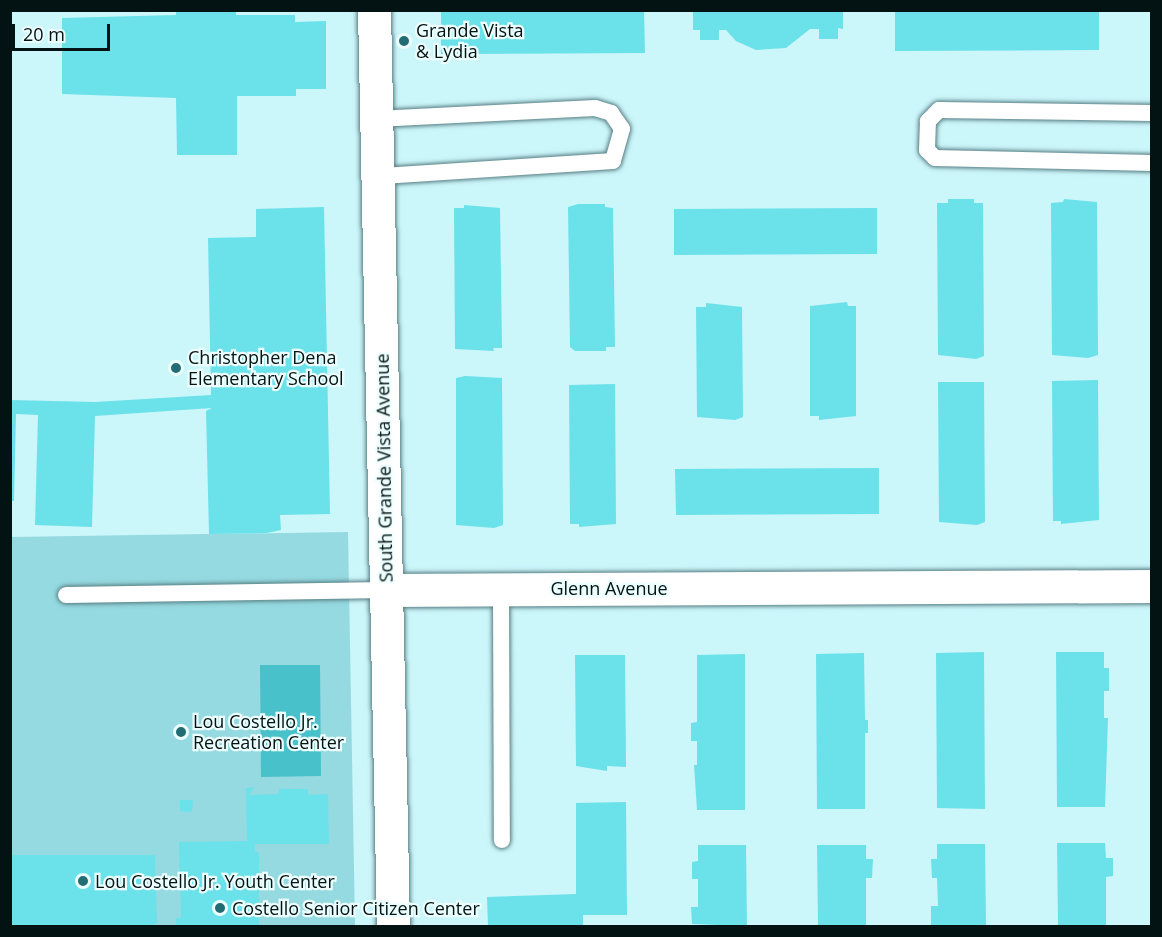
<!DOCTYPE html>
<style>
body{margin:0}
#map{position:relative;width:1162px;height:937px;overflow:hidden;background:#cbf6fa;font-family:"Open Sans",sans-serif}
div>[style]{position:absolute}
.green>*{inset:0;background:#95dae0}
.water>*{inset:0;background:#48c1ca}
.building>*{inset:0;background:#6be1ea}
.roads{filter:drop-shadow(0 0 2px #587f83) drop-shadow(0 0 2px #587f83)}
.service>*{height:16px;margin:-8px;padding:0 8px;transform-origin:8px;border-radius:8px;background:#fff}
.minor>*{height:33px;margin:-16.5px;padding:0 16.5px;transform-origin:16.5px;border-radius:16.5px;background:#fff}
.tertiary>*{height:33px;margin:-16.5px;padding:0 16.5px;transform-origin:16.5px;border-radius:16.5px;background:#fff}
.dots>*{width:16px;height:16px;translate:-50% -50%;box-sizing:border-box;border:3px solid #edfeff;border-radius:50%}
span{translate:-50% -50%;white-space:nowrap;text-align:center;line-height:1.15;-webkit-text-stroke:4.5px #edfeff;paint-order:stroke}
.poi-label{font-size:18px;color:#031213}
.left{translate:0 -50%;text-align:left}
.street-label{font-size:18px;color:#031213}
.frame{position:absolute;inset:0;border:12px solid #031213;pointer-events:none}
.scale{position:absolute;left:12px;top:24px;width:98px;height:27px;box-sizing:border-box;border:3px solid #031213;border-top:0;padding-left:8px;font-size:18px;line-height:21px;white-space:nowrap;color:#031213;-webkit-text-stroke:4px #edfeff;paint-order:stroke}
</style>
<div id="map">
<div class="green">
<i style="clip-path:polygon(348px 532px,355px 926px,11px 926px,10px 537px)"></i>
</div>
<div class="water">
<i style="clip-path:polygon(260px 665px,320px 665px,321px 776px,261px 777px)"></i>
</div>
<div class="building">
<i style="clip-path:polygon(176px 10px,236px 10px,236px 15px,295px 15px,295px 22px,326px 21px,326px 89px,296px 89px,296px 96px,237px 96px,237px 155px,177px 155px,176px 98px,62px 94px,62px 18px,176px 15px)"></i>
<i style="clip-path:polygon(441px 10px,644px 10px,645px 53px,441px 54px)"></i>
<i style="clip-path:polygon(693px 10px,843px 10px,843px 29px,838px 28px,838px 39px,819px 39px,819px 29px,810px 29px,786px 48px,756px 50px,736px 41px,726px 30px,719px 30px,719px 40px,700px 40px,700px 30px,693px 30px)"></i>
<i style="clip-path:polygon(895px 10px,1099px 10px,1099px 50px,895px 51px)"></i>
<i style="clip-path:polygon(948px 199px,974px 199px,974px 203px,983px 203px,984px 356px,976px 359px,938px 355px,937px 203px,948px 203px)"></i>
<i style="clip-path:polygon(1064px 199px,1097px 202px,1098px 355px,1088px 358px,1052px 355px,1051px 203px,1063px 202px)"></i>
<i style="clip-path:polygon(578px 204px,605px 204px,605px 207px,613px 208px,615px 347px,606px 347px,606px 351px,575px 351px,570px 347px,568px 207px)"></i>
<i style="clip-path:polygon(464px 205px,500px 208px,502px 348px,493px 348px,494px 351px,455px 349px,454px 208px,464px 208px)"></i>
<i style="clip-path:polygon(324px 207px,330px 514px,280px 515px,281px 530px,267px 533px,209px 534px,206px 411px,212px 408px,95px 416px,92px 527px,35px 525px,38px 415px,16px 414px,14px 501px,10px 501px,10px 400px,95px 402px,211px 395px,208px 238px,256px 237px,256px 209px)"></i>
<i style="clip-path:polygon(877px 208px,877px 254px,674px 255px,674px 209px)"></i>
<i style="clip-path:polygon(847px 302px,848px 306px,856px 306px,856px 416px,819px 420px,819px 416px,810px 416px,810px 306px)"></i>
<i style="clip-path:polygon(706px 303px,742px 307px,743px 417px,735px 420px,697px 417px,696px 307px,706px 307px)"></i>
<i style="clip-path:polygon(465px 376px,502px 378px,503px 525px,494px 528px,456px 525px,456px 378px)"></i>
<i style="clip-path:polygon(1098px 380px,1099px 520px,1061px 524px,1061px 521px,1053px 521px,1052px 381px)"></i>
<i style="clip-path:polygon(938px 382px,984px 382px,985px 522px,977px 525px,939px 522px)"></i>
<i style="clip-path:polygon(615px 384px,616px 524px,579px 527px,579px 524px,570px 524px,569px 385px)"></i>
<i style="clip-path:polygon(879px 468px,879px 514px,676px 515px,675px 469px)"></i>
<i style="clip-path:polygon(984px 652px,985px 809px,937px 808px,936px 653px)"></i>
<i style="clip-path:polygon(1056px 652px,1104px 652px,1104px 668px,1109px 668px,1109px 691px,1104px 691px,1104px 718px,1108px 718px,1105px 807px,1057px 807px)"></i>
<i style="clip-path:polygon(864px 653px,865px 720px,868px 720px,868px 733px,865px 733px,865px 809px,817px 809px,816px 654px)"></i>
<i style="clip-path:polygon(745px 654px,745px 810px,697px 810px,694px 765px,697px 765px,697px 741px,691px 741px,691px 723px,697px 722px,697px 655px)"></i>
<i style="clip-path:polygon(575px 655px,625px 655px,626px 767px,607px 766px,607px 771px,576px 766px)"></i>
<i style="clip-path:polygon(254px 787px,249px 795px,279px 794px,279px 789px,308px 789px,308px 795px,328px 794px,329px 844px,255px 844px,255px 852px,259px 852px,259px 926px,176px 926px,176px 918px,181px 918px,179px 842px,247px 841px,246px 788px)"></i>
<i style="clip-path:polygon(180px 800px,193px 800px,192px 812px,180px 811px)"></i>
<i style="clip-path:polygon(626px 802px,627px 915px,583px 915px,583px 926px,488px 926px,487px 897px,576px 894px,576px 803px)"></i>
<i style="clip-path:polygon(1057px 843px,1105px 843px,1106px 858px,1113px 858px,1113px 876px,1106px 877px,1106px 926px,1058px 926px)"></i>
<i style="clip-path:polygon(937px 844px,985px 844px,986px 926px,931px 926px,931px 906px,938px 906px,937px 878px,932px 878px,931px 859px,937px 859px)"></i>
<i style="clip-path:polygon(698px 845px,746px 845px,747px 926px,692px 924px,691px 907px,698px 907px,698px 879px,692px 879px,692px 862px,698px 861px)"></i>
<i style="clip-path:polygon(817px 845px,866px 845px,866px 859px,873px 859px,872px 878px,866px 878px,866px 926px,818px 926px)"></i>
<i style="clip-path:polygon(10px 855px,155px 855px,157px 923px,150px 926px,10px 926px)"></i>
</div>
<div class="roads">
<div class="service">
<i style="left:1152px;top:113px;width:213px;rotate:-179.2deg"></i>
<i style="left:939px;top:110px;width:16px;rotate:135deg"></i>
<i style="left:928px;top:121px;width:29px;rotate:92deg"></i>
<i style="left:927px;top:150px;width:11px;rotate:45deg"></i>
<i style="left:935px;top:158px;width:217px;rotate:1.3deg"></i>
<i style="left:376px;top:119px;width:219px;rotate:-2.9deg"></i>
<i style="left:595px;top:108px;width:17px;rotate:17deg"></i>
<i style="left:611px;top:113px;width:19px;rotate:55deg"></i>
<i style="left:622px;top:129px;width:33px;rotate:106deg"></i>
<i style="left:613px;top:161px;width:235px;rotate:176.3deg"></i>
<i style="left:501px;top:589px;width:251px;rotate:89.8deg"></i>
<i style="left:66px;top:595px;width:320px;rotate:-0.9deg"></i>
</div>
<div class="minor">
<i style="left:386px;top:590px;width:766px;rotate:-0.3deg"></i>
</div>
<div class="tertiary">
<i style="left:374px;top:10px;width:916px;rotate:88.81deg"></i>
</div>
</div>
<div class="dots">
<i style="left:404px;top:41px;background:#226d73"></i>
<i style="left:176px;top:368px;background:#226d73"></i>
<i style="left:181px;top:732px;background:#226d73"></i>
<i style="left:83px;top:881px;background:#226d73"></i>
<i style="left:220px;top:908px;background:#226d73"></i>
</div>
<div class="poi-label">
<span class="left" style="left:416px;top:41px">Grande Vista<br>&amp; Lydia</span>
<span class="left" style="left:188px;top:368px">Christopher Dena<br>Elementary School</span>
<span class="left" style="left:193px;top:732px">Lou Costello Jr.<br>Recreation Center</span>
<span class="left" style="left:95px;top:881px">Lou Costello Jr. Youth Center</span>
<span class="left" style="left:232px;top:908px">Costello Senior Citizen Center</span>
</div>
<div class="street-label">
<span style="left:384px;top:468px;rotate:-91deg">South Grande Vista Avenue</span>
<span style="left:609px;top:588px">Glenn Avenue</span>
</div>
<div class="frame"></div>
<div class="scale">20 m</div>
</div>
